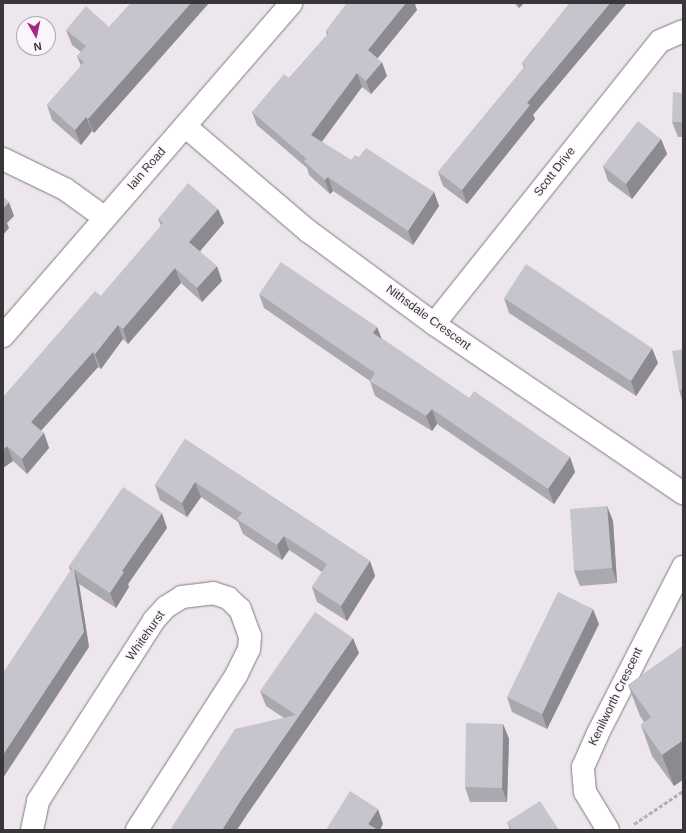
<!DOCTYPE html>
<style>
body{margin:0}
#map{position:relative;width:686px;height:833px;overflow:hidden;background:#ede7ed;font-family:Arial,sans-serif}
div>[style]{position:absolute}
.path>*{height:2.5px;margin-top:-1.25px;transform-origin:0;background:repeating-linear-gradient(90deg,#b4afb4 0 4px,transparent 0 6px)}
.roads{filter:drop-shadow(0 0 1px #7f7a80) drop-shadow(0 0 1px #7f7a80)}
.minor>*{height:22px;margin:-11px;padding:0 11px;transform-origin:11px;border-radius:11px;background:#fff}
.wall>*{inset:0;background:#aaa9b0}
.shaded-wall>*{inset:0;background:#8b8a90}
.building>*{inset:0;background:#c6c5cd}
span{translate:-50% -50%;white-space:nowrap;text-align:center;line-height:1.15;-webkit-text-stroke:3px #faf4fb;paint-order:stroke}
.street-label{font-size:12px;color:#383638}
.frame{position:absolute;inset:0;border:4px solid #383638;pointer-events:none}
.north{position:absolute;left:16px;top:16px;width:40px;height:40px;box-sizing:border-box;background:#faf4fb;border:1px solid #aca8ad;border-radius:50%;rotate:171deg;font-size:11px;font-weight:700;line-height:16px;text-align:center;color:#383638}
.north::after{content:'';display:block;margin:auto;width:14px;height:18px;background:#a12981;clip-path:polygon(50% 0,100% 100%,50% 72%,0 100%)}
</style>
<div id="map">
<div class="path">
<i style="left:634px;top:824px;width:59px;rotate:-34deg"></i>
</div>
<div class="roads">
<div class="minor">
<i style="left:185px;top:126px;width:162px;rotate:40.5deg"></i>
<i style="left:308px;top:231px;width:157px;rotate:36.4deg"></i>
<i style="left:434px;top:324px;width:301px;rotate:34.2deg"></i>
<i style="left:3px;top:159px;width:69px;rotate:25.8deg"></i>
<i style="left:65px;top:189px;width:49px;rotate:35.9deg"></i>
<i style="left:434px;top:324px;width:362px;rotate:-51.4deg"></i>
<i style="left:660px;top:41px;width:25px;rotate:-23deg"></i>
<i style="left:3px;top:336px;width:440px;rotate:-49.1deg"></i>
<i style="left:32px;top:830px;width:30px;rotate:-78deg"></i>
<i style="left:38px;top:801px;width:215px;rotate:-57.3deg"></i>
<i style="left:154px;top:620px;width:18px;rotate:-47deg"></i>
<i style="left:166px;top:607px;width:19px;rotate:-32deg"></i>
<i style="left:182px;top:597px;width:31px;rotate:-7deg"></i>
<i style="left:213px;top:593px;width:16px;rotate:18deg"></i>
<i style="left:228px;top:598px;width:16px;rotate:43deg"></i>
<i style="left:240px;top:609px;width:29px;rotate:70deg"></i>
<i style="left:250px;top:636px;width:13px;rotate:94deg"></i>
<i style="left:249px;top:649px;width:28px;rotate:116deg"></i>
<i style="left:237px;top:674px;width:185px;rotate:122.7deg"></i>
<i style="left:608px;top:830px;width:44px;rotate:-121.2deg"></i>
<i style="left:585px;top:792px;width:25px;rotate:-95deg"></i>
<i style="left:583px;top:767px;width:35px;rotate:-66deg"></i>
<i style="left:597px;top:735px;width:189px;rotate:-62.9deg"></i>
</div>
</div>
<div class="wall">
<i style="clip-path:polygon(131px 3px,209px 3px,94px 133px,92px 131px,81px 145px,52px 120px,47px 105px,81px 66px,77px 56px,81px 52px,72px 45px,66px 30px,109px 27px)"></i>
<i style="clip-path:polygon(347px 3px,416px 3px,415px 5px,417px 10px,377px 58px,387px 76px,371px 94px,362px 87px,322px 142px,351px 160px,359px 157px,434px 192px,439px 206px,413px 245px,333px 191px,330px 194px,309px 175px,307px 168px,257px 125px,252px 112px,289px 78px,327px 35px,326px 31px)"></i>
<i style="clip-path:polygon(514px 3px,524px 3px,519px 8px)"></i>
<i style="clip-path:polygon(570px 3px,533px 115px,535px 119px,467px 204px,443px 186px,438px 172px,524px 68px,522px 63px)"></i>
<i style="clip-path:polygon(683px 93px,683px 137px,678px 137px,672px 122px)"></i>
<i style="clip-path:polygon(661px 139px,667px 154px,632px 199px,608px 181px,603px 166px)"></i>
<i style="clip-path:polygon(218px 209px,224px 223px,200px 251px,222px 281px,202px 302px,181px 283px,128px 344px,123px 339px,101px 369px,98px 367px,41px 431px,44px 433px,49px 448px,27px 474px,13px 461px,3px 468px,3px 397px,101px 296px,161px 226px,158px 219px)"></i>
<i style="clip-path:polygon(259px 294px,377px 327px,381px 338px,469px 398px,570px 457px,575px 472px,554px 504px,437px 424px,432px 431px,375px 396px,370px 381px,264px 308px)"></i>
<i style="clip-path:polygon(504px 298px,658px 363px,636px 396px,509px 313px)"></i>
<i style="clip-path:polygon(683px 349px,683px 403px,679px 390px)"></i>
<i style="clip-path:polygon(185px 439px,370px 561px,375px 576px,347px 621px,317px 602px,312px 587px,322px 572px,289px 550px,282px 560px,243px 534px,238px 522px,201px 497px,187px 517px,160px 500px,155px 485px)"></i>
<i style="clip-path:polygon(607px 506px,613px 521px,617px 583px,580px 586px,574px 571px)"></i>
<i style="clip-path:polygon(167px 528px,128px 584px,129px 587px,116px 608px,79px 584px,89px 647px,69px 566px)"></i>
<i style="clip-path:polygon(599px 624px,547px 729px,512px 712px,507px 697px)"></i>
<i style="clip-path:polygon(683px 646px,674px 786px,652px 756px,641px 725px,644px 722px,640px 716px,628px 685px)"></i>
<i style="clip-path:polygon(359px 653px,248px 813px,284px 718px,266px 706px,260px 691px)"></i>
<i style="clip-path:polygon(503px 724px,509px 739px,507px 802px,470px 802px,465px 787px)"></i>
<i style="clip-path:polygon(507px 822px,559px 830px,510px 830px)"></i>
</div>
<div class="shaded-wall">
<i style="clip-path:polygon(191px 3px,209px 3px,94px 133px,88px 119px)"></i>
<i style="clip-path:polygon(406px 3px,416px 3px,415px 5px,417px 10px,373px 64px,368px 50px)"></i>
<i style="clip-path:polygon(518px 3px,524px 3px,519px 8px)"></i>
<i style="clip-path:polygon(610px 3px,627px 3px,533px 115px,535px 119px,467px 204px,462px 190px,527px 103px)"></i>
<i style="clip-path:polygon(382px 62px,387px 76px,371px 94px,366px 81px)"></i>
<i style="clip-path:polygon(357px 73px,362px 87px,316px 149px,311px 135px)"></i>
<i style="clip-path:polygon(86px 117px,92px 131px,81px 145px,75px 130px)"></i>
<i style="clip-path:polygon(661px 139px,667px 154px,632px 199px,626px 184px)"></i>
<i style="clip-path:polygon(328px 177px,333px 191px,330px 194px,325px 180px)"></i>
<i style="clip-path:polygon(434px 192px,439px 206px,413px 245px,408px 231px)"></i>
<i style="clip-path:polygon(9px 202px,14px 216px,7px 223px,9px 228px,3px 235px,3px 208px)"></i>
<i style="clip-path:polygon(218px 209px,224px 223px,195px 257px,189px 242px)"></i>
<i style="clip-path:polygon(217px 266px,222px 281px,202px 302px,197px 288px)"></i>
<i style="clip-path:polygon(175px 268px,181px 283px,128px 344px,123px 329px)"></i>
<i style="clip-path:polygon(118px 325px,123px 339px,101px 369px,95px 354px)"></i>
<i style="clip-path:polygon(377px 327px,383px 342px,373px 333px)"></i>
<i style="clip-path:polygon(652px 348px,658px 363px,636px 396px,631px 381px)"></i>
<i style="clip-path:polygon(93px 352px,98px 367px,36px 436px,31px 422px)"></i>
<i style="clip-path:polygon(432px 409px,437px 424px,432px 431px,426px 416px)"></i>
<i style="clip-path:polygon(44px 433px,49px 448px,27px 474px,22px 459px)"></i>
<i style="clip-path:polygon(7px 446px,13px 461px,3px 468px,3px 450px)"></i>
<i style="clip-path:polygon(570px 457px,575px 472px,554px 504px,548px 489px)"></i>
<i style="clip-path:polygon(195px 482px,201px 497px,187px 517px,182px 503px)"></i>
<i style="clip-path:polygon(607px 506px,613px 521px,617px 583px,612px 568px)"></i>
<i style="clip-path:polygon(162px 513px,167px 528px,128px 584px,129px 587px,116px 608px,110px 593px,122px 571px)"></i>
<i style="clip-path:polygon(284px 536px,289px 550px,282px 560px,277px 545px)"></i>
<i style="clip-path:polygon(370px 561px,375px 576px,347px 621px,341px 606px)"></i>
<i style="clip-path:polygon(74px 569px,79px 584px,89px 647px,3px 778px,3px 755px)"></i>
<i style="clip-path:polygon(593px 609px,599px 624px,547px 729px,542px 714px)"></i>
<i style="clip-path:polygon(353px 638px,359px 653px,248px 813px,237px 830px,222px 830px,242px 798px)"></i>
<i style="clip-path:polygon(503px 724px,509px 739px,507px 802px,502px 788px)"></i>
<i style="clip-path:polygon(683px 740px,683px 780px,674px 786px,662px 755px)"></i>
<i style="clip-path:polygon(378px 809px,383px 824px,380px 830px,371px 830px,368px 824px)"></i>
</div>
<div class="building">
<i style="clip-path:polygon(131px 3px,191px 3px,88px 119px,86px 117px,75px 130px,47px 105px,84px 62px,77px 56px,86px 46px,66px 30px,86px 6px,109px 27px)"></i>
<i style="clip-path:polygon(347px 3px,406px 3px,368px 50px,382px 62px,366px 81px,357px 73px,311px 135px,351px 160px,355px 155px,359px 157px,366px 148px,434px 192px,408px 231px,328px 177px,325px 180px,304px 161px,307px 159px,252px 112px,284px 74px,289px 78px,329px 33px,326px 31px)"></i>
<i style="clip-path:polygon(570px 3px,610px 3px,527px 103px,530px 105px,462px 190px,438px 172px,525px 66px,522px 63px)"></i>
<i style="clip-path:polygon(673px 92px,683px 93px,683px 122px,672px 122px)"></i>
<i style="clip-path:polygon(638px 121px,661px 139px,626px 184px,603px 166px)"></i>
<i style="clip-path:polygon(188px 183px,218px 209px,189px 242px,217px 266px,197px 288px,175px 268px,123px 329px,118px 325px,95px 354px,93px 352px,31px 422px,44px 433px,22px 459px,7px 446px,3px 450px,3px 397px,95px 291px,101px 296px,163px 223px,158px 219px)"></i>
<i style="clip-path:polygon(3px 196px,9px 202px,3px 208px)"></i>
<i style="clip-path:polygon(281px 262px,377px 327px,373px 333px,469px 398px,474px 391px,570px 457px,548px 489px,432px 409px,426px 416px,370px 381px,375px 373px,259px 294px)"></i>
<i style="clip-path:polygon(526px 264px,652px 348px,631px 381px,504px 298px)"></i>
<i style="clip-path:polygon(683px 349px,683px 390px,679px 390px,672px 351px)"></i>
<i style="clip-path:polygon(185px 439px,370px 561px,341px 606px,312px 587px,327px 564px,284px 536px,277px 545px,237px 519px,242px 513px,195px 482px,182px 503px,155px 485px)"></i>
<i style="clip-path:polygon(123px 487px,162px 513px,122px 571px,124px 572px,110px 593px,74px 569px,84px 632px,3px 755px,3px 673px,72px 568px,69px 566px)"></i>
<i style="clip-path:polygon(607px 506px,612px 568px,574px 571px,570px 509px)"></i>
<i style="clip-path:polygon(558px 592px,593px 609px,542px 714px,507px 697px)"></i>
<i style="clip-path:polygon(315px 612px,353px 638px,242px 798px,222px 830px,170px 830px,235px 729px,296px 715px,260px 691px)"></i>
<i style="clip-path:polygon(683px 646px,683px 740px,662px 755px,641px 725px,651px 717px,628px 685px)"></i>
<i style="clip-path:polygon(466px 723px,503px 724px,502px 788px,465px 787px)"></i>
<i style="clip-path:polygon(350px 791px,378px 809px,368px 824px,378px 830px,326px 830px)"></i>
<i style="clip-path:polygon(540px 801px,559px 830px,512px 830px,507px 822px)"></i>
</div>
<div class="street-label">
<span style="left:147px;top:169px;rotate:-49deg">Iain Road</span>
<span style="left:555px;top:172px;rotate:-52deg">Scott Drive</span>
<span style="left:428px;top:318px;rotate:36deg">Nithsdale Crescent</span>
<span style="left:146px;top:636px;rotate:-55deg">Whitehurst</span>
<span style="left:616px;top:697px;rotate:-64deg">Kenilworth Crescent</span>
</div>
<div class="frame"></div>
<div class="north">N</div>
</div>
